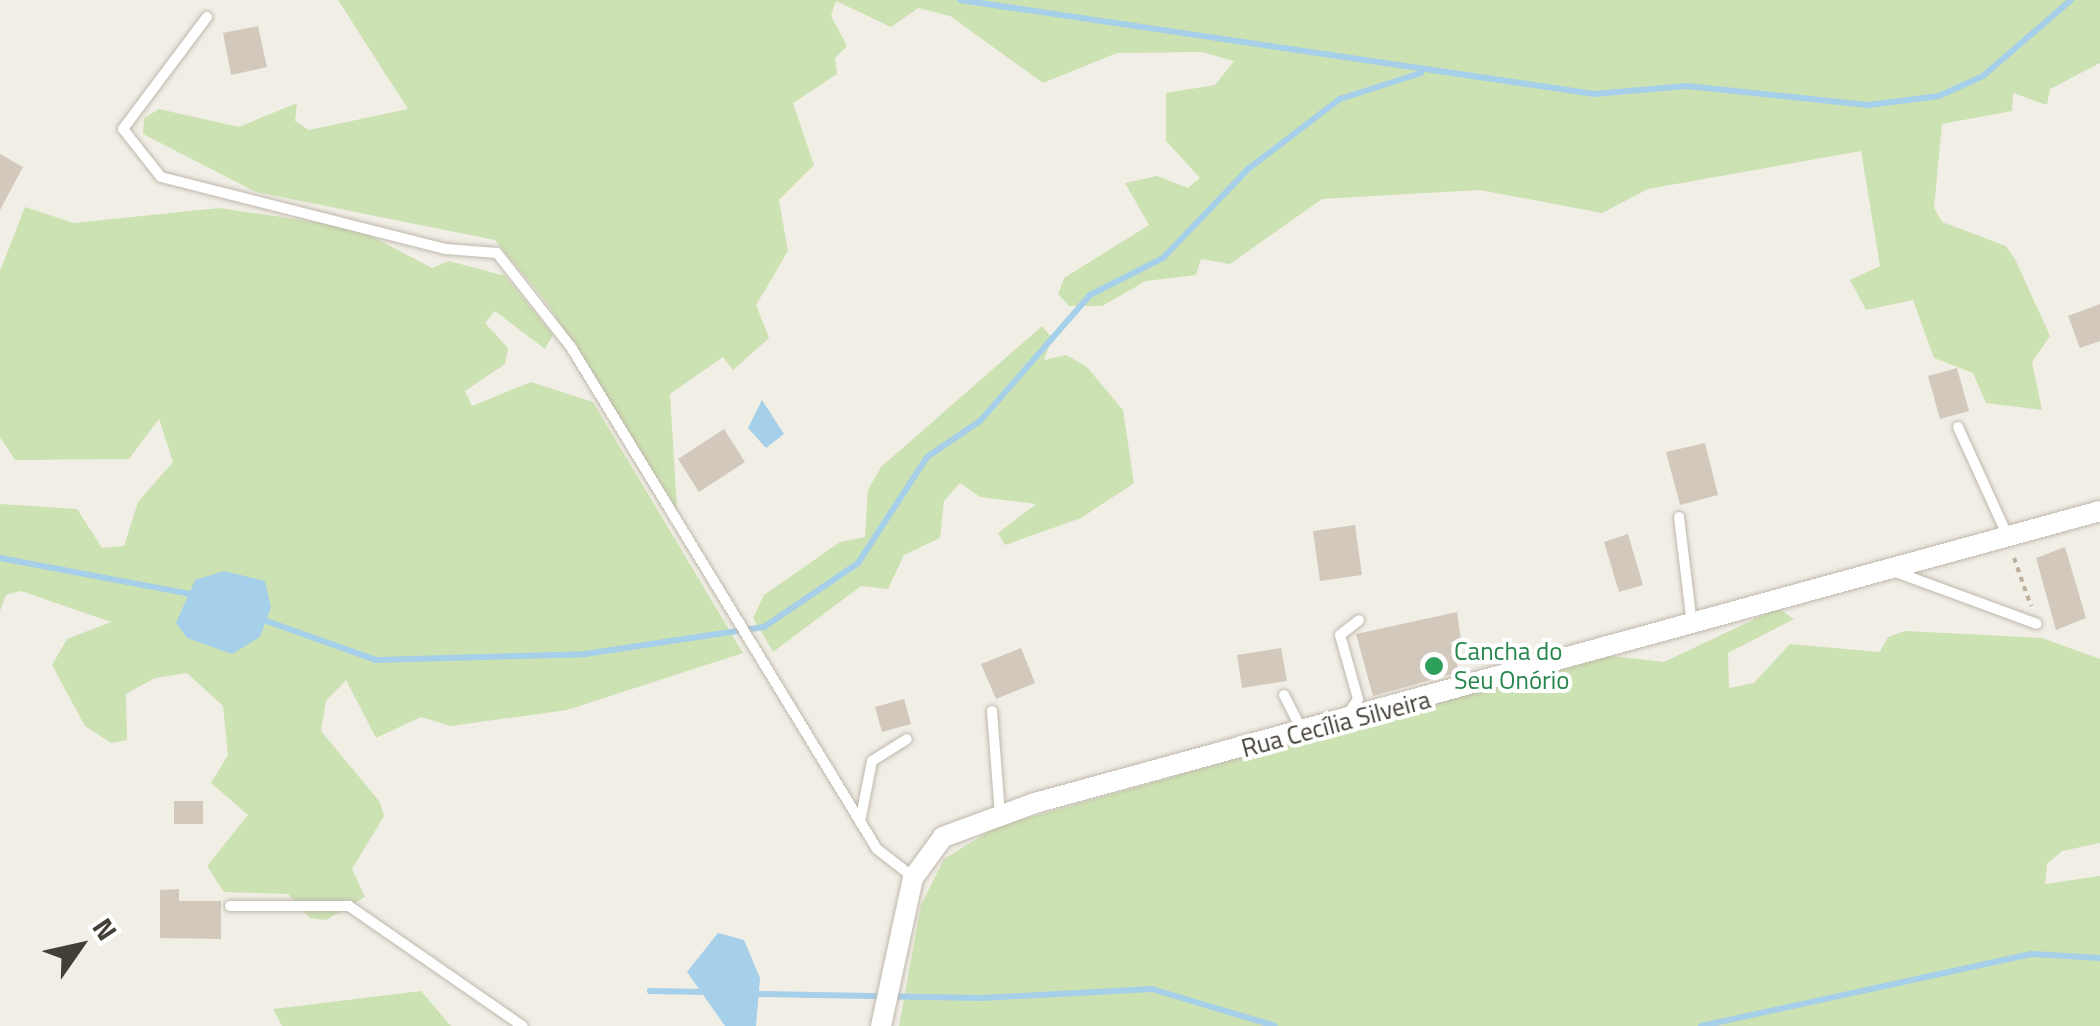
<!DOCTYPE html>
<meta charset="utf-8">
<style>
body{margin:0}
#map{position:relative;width:2100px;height:1026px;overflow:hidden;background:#f1eee6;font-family:"Titillium Web",sans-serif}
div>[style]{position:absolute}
.green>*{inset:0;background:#cde2b2}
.water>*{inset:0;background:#a6cfe9}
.stream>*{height:6px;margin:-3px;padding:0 3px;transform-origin:3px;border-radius:3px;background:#a6cfe9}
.building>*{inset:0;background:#d2c9bc}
.path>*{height:4px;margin-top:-2px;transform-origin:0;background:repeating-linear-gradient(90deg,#bcb09c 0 5px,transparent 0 10px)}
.roads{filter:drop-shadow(0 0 2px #bfb8ac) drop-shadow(0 0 2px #bfb8ac)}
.lane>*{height:10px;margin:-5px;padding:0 5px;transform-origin:5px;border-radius:5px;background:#fff}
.street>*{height:20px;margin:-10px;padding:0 10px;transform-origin:10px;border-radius:10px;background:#fff}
.dots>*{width:28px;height:28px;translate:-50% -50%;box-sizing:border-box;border:5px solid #fff;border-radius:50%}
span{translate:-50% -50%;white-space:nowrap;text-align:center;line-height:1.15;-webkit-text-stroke:8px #fff;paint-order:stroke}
.leisure-label{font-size:25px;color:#27864d}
.left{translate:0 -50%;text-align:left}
.street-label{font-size:25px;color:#433e36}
.north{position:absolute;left:30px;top:896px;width:100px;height:100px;-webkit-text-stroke:8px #fff;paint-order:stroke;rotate:56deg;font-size:28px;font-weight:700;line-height:40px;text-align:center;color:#433e36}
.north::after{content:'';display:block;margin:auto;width:35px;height:45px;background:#433e36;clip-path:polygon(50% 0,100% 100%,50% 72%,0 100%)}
</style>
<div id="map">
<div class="green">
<i style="clip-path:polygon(338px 0,2100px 0,2100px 63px,2050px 89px,2047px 105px,2013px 93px,2012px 111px,1942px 124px,1934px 208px,1942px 222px,2006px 246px,2015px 259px,2050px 336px,2032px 362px,2042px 410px,1986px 403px,1973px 373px,1934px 358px,1913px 300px,1866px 310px,1850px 280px,1880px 266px,1861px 151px,1648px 189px,1602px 213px,1480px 190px,1322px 199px,1230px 264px,1201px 259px,1196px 275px,1146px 281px,1102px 306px,1069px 306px,1058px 294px,1064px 278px,1149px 225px,1125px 183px,1157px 176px,1188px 188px,1200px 178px,1166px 141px,1166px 93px,1215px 85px,1234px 61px,1202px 52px,1117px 53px,1043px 83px,950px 16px,918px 8px,891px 27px,836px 1px,831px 16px,847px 46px,835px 58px,837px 74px,793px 103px,814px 165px,779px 200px,788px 251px,756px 305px,769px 338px,733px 370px,723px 357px,670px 394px,677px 509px,547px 303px,495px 240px,256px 192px,143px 134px,144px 118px,159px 109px,239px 127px,297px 103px,295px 121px,309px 130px,408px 109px)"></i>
<i style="clip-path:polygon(25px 207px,74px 223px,219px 208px,356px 228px,432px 268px,449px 261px,505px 276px,553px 335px,545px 349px,495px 311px,485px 323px,508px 348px,505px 364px,465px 391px,472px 406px,531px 382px,593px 402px,743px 653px,567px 710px,451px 726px,421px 717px,376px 738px,346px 680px,326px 701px,321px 731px,380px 802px,384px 816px,352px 869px,365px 897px,326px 920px,310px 918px,288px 894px,224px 892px,207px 866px,248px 815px,211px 783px,228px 755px,223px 706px,187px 673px,155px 678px,126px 694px,127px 740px,111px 743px,85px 726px,52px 665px,67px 639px,111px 622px,21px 591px,6px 595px,0 611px,0 504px,77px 509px,102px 548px,124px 546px,138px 502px,173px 462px,159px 419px,129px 459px,15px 460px,0 437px,0 271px)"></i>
<i style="clip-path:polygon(1042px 326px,1052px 338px,1044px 360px,1066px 355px,1086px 366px,1123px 410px,1134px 483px,1081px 518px,1005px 545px,998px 533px,1036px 504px,980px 497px,960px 483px,944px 501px,940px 538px,904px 555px,888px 589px,861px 586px,773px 652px,753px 618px,764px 595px,840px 542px,865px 537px,868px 490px,881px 467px)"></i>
<i style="clip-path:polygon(1778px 608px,1794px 619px,1728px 653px,1729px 688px,1754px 683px,1790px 644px,1880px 652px,1888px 637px,1905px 631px,2042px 638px,2100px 659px,2100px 843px,2062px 851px,2047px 864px,2045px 884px,2100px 876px,2100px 1026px,899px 1026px,921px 905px,944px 859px,996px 827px,1604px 655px,1664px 662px)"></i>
<i style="clip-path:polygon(421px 991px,451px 1026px,282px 1026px,273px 1009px)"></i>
</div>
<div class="water">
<i style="clip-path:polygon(762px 400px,784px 434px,766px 448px,748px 428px)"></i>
<i style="clip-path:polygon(224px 571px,265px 581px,271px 607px,260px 637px,232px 654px,187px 638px,176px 623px,195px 580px)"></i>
<i style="clip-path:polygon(718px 933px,744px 940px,760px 978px,756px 1026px,725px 1026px,687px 972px)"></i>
</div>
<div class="stream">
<i style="left:960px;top:0;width:641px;rotate:8.43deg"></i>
<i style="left:1594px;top:94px;width:93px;rotate:-4.9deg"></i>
<i style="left:1687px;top:86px;width:182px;rotate:6deg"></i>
<i style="left:1868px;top:105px;width:72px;rotate:-7.2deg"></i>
<i style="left:1939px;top:96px;width:48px;rotate:-24.4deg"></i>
<i style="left:1983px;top:76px;width:116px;rotate:-40.8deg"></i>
<i style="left:0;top:558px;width:193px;rotate:10.7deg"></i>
<i style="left:258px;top:618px;width:125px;rotate:19.6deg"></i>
<i style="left:376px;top:660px;width:209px;rotate:-1.6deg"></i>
<i style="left:585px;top:654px;width:181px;rotate:-8.6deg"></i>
<i style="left:764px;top:627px;width:114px;rotate:-34.2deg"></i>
<i style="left:858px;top:563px;width:126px;rotate:-56.9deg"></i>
<i style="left:927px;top:457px;width:64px;rotate:-34.2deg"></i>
<i style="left:980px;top:421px;width:167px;rotate:-48.9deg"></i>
<i style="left:1090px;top:295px;width:82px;rotate:-26.9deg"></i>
<i style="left:1163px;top:258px;width:123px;rotate:-46.3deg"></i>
<i style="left:1248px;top:169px;width:116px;rotate:-37.3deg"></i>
<i style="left:1340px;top:99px;width:85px;rotate:-17.8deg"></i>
<i style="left:650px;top:991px;width:58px;rotate:1deg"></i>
<i style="left:756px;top:994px;width:225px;rotate:1deg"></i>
<i style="left:981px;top:998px;width:171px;rotate:-3deg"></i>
<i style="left:1152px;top:989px;width:128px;rotate:16.7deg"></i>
<i style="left:1701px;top:1026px;width:338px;rotate:-12.3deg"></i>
<i style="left:2031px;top:954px;width:69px;rotate:3.3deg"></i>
</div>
<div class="building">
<i style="clip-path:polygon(258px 26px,267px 67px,231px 75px,223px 33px)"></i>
<i style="clip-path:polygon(0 154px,23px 167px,0 210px)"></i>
<i style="clip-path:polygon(2100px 304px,2100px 341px,2080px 348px,2068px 316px)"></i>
<i style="clip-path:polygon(1957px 368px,1969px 411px,1940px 419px,1928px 376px)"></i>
<i style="clip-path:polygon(724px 429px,745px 462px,699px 492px,678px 459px)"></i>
<i style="clip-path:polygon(1705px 443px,1718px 495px,1680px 505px,1666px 452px)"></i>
<i style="clip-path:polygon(1355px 525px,1362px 575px,1320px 581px,1313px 531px)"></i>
<i style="clip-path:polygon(1628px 534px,1643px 585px,1619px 592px,1604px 542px)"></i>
<i style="clip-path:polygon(2065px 547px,2086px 618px,2056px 630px,2036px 558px)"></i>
<i style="clip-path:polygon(1457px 612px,1461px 640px,1451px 642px,1459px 672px,1373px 696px,1356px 634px)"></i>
<i style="clip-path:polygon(1021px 648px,1035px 683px,996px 699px,981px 664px)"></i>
<i style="clip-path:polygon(1281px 648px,1287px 681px,1242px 688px,1237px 655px)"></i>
<i style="clip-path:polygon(904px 699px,911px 724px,882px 732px,875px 707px)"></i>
<i style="clip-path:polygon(174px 801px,203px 801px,203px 824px,174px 824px)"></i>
<i style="clip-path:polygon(179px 889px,179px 901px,221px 901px,221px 939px,160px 938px,160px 890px)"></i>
</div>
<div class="path">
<i style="left:2014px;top:558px;width:51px;rotate:70.5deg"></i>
</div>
<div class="roads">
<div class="lane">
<i style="left:207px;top:17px;width:140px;rotate:126.9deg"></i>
<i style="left:123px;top:129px;width:61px;rotate:51.6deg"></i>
<i style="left:161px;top:177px;width:294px;rotate:14.2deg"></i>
<i style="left:446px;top:249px;width:51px;rotate:4.5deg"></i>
<i style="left:497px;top:253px;width:120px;rotate:51.8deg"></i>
<i style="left:571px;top:347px;width:588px;rotate:58.64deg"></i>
<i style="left:877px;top:849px;width:46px;rotate:37.9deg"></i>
<i style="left:1958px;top:427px;width:123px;rotate:65.5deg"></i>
<i style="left:1679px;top:517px;width:109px;rotate:83.1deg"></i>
<i style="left:1893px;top:571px;width:153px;rotate:20.2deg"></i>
<i style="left:1284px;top:695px;width:39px;rotate:63deg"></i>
<i style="left:992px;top:711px;width:104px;rotate:85.6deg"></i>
<i style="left:1348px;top:714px;width:18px;rotate:-56deg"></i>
<i style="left:1358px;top:699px;width:66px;rotate:-105.7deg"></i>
<i style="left:1340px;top:635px;width:24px;rotate:-38deg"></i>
<i style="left:860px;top:822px;width:62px;rotate:-78.9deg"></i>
<i style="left:872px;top:761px;width:41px;rotate:-32.2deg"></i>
<i style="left:230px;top:906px;width:119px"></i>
<i style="left:349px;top:906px;width:211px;rotate:34.7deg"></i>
</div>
<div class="street">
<i style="left:881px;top:1026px;width:151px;rotate:-77.8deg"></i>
<i style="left:913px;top:878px;width:51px;rotate:-53.8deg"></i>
<i style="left:943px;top:837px;width:98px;rotate:-20.3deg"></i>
<i style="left:1035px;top:803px;width:1104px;rotate:-15.33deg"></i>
</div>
</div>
<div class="dots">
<i style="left:1434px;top:666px;background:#2e9e5b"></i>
</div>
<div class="leisure-label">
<span class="left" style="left:1454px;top:666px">Cancha do<br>Seu Onório</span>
</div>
<div class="street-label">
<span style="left:1336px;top:724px;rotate:-15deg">Rua Cecília Silveira</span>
</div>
<div class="north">N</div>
</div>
